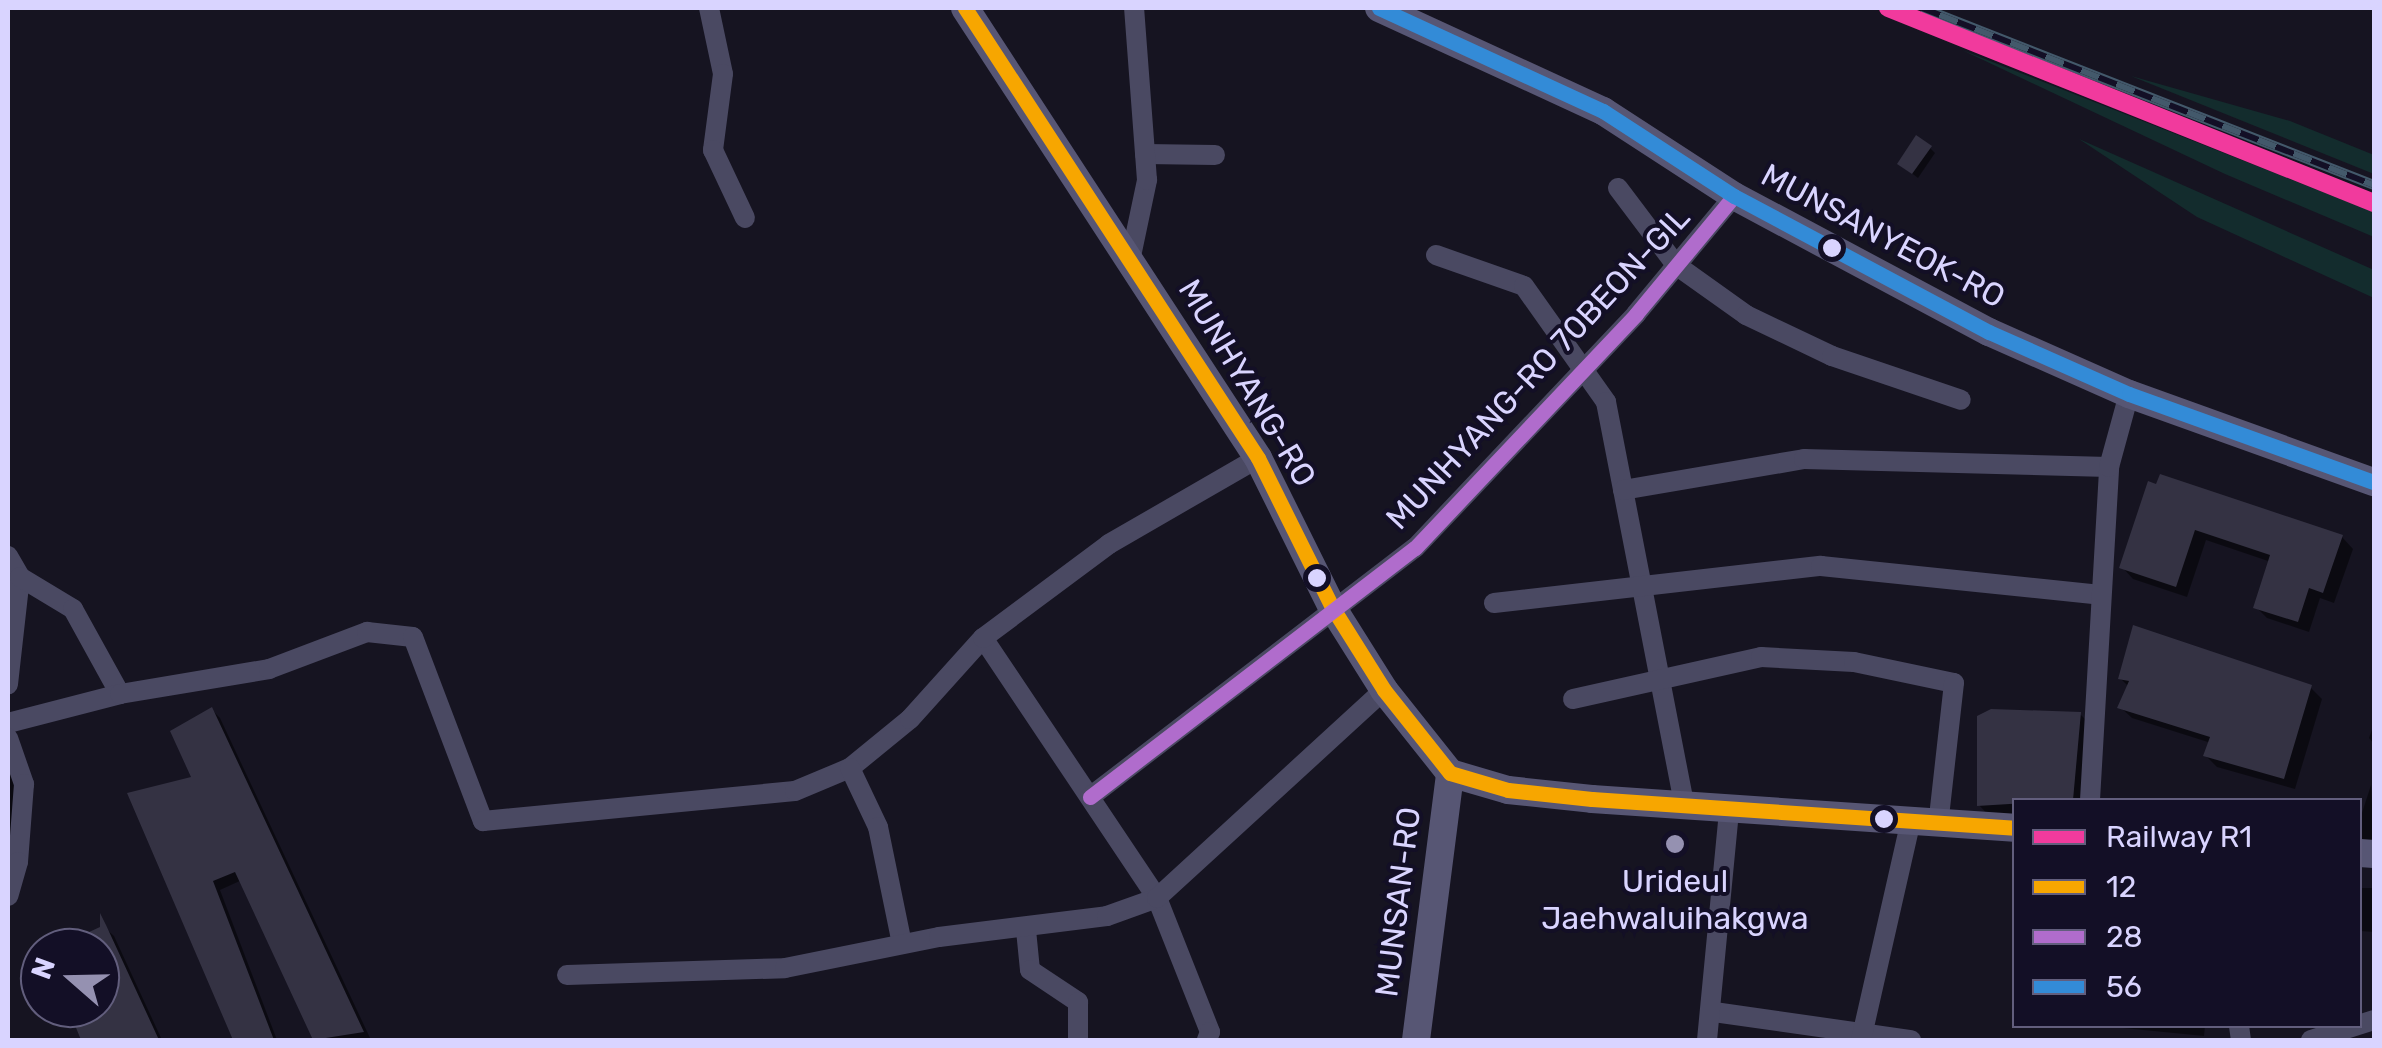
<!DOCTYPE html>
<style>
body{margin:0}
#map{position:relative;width:2382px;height:1048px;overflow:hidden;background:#161421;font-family:Rubik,sans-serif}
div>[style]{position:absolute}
.green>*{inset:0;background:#132c2d}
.shadow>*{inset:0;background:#0007}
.building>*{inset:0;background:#343243}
.street>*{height:20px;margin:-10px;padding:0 10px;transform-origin:10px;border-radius:10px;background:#4a4962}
.secondary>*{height:28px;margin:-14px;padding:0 14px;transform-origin:14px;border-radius:14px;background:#575674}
.rail>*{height:10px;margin-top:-5px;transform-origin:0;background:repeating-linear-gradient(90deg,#130f26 0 19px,#43596b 0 38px);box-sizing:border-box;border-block:2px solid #43596b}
.bus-1>*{height:15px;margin:-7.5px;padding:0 7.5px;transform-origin:7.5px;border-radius:7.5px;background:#f7a600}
.bus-2>*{height:15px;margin:-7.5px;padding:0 7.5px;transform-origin:7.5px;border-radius:7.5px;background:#b06ccc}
.bus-3>*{height:15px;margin:-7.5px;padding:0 7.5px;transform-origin:7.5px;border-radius:7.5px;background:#338bd7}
.rail-1>*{height:18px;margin:-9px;padding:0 9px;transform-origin:9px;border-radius:9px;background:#f13a9d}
.dots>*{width:28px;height:28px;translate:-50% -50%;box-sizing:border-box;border:5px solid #130f26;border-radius:50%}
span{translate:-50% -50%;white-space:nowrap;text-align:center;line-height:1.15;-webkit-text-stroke:8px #130f26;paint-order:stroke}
.street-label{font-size:32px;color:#d9d4ff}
.poi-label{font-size:32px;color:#d9d4ff}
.frame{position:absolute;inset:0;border:10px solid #d9d4ff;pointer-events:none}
.legend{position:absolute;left:2012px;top:798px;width:350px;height:230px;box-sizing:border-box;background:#130f26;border:2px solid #625e7d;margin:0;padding:12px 18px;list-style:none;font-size:30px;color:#d9d4ff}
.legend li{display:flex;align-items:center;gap:20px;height:50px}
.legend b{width:50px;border:2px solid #625e7d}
.north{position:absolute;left:20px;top:928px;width:100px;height:100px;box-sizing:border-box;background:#130f26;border:2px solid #625e7d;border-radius:50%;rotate:290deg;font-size:28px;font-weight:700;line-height:40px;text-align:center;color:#d9d4ff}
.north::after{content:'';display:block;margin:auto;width:35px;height:45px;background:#9591b1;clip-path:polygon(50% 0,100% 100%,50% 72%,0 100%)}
</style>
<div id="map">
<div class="green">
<i style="clip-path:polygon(1962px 50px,2374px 212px,2374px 237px,2225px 174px)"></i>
<i style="clip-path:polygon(2131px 76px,2290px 121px,2374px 155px,2374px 174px)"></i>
<i style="clip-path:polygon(2079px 139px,2374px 270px,2374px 298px,2197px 217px)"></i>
</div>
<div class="shadow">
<i style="clip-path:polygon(1930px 148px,1935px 153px,1918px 178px,1905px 168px)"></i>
<i style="clip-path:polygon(2150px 484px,2342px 537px,2353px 549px,2334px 603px,2320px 598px,2309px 632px,2267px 618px,2256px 607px,2271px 562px,2206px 540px,2187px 597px,2133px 579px,2122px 567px)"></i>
<i style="clip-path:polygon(2121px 679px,2310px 687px,2322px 699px,2295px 789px,2217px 767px,2206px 756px,2211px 743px,2132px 718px,2120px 707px,2129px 687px)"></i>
<i style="clip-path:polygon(212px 710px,220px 718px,371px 1040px,316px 1040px,242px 880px,220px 890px,277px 1040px,236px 1040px,130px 794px,195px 779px)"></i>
<i style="clip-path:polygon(2080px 714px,2092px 726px,2084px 800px,2014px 800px,2014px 816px,1990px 817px,1979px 805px)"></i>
<i style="clip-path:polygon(2374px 724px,2374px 744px,2369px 738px)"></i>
<i style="clip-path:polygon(8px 765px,19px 797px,8px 883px)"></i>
<i style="clip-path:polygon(2371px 785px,2374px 843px,2360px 845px,2360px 819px)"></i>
<i style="clip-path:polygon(2360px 888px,2374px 888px,2374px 932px,2360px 931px)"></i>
<i style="clip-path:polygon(105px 928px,114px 936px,162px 1040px,84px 1040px,71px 1008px,100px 1008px,100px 948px,60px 948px)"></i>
<i style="clip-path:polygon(2103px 1026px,2205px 1026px,2204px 1036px)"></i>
</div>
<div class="building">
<i style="clip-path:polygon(1916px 135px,1932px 146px,1912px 174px,1897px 164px)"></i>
<i style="clip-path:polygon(2160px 474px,2343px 535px,2323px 593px,2309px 588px,2298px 622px,2253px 608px,2270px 555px,2195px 530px,2176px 587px,2119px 568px,2148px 481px,2156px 484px)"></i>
<i style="clip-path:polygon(2133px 625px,2312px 685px,2284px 779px,2203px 756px,2210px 737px,2117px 708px,2129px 681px,2118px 679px)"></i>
<i style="clip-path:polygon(212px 707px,364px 1032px,313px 1040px,235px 872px,213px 881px,274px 1040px,233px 1040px,127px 793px,191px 777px,170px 731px)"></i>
<i style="clip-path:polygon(1991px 709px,2081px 712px,2073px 800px,1977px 806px,1977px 716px)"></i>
<i style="clip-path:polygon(100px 913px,106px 925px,159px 1040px,81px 1040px,68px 1008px,100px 1008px,100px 948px,54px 948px,100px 927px)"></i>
</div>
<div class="street">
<i style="left:709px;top:8px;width:67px;rotate:78deg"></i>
<i style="left:723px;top:74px;width:77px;rotate:97.5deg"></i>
<i style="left:713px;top:150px;width:75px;rotate:64.8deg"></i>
<i style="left:1145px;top:154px;width:70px;rotate:0.8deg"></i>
<i style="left:1618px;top:188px;width:96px;rotate:53deg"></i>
<i style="left:1676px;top:265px;width:86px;rotate:35.5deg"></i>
<i style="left:1746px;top:315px;width:95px;rotate:25.5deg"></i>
<i style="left:1832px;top:356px;width:136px;rotate:18.8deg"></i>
<i style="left:1436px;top:255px;width:93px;rotate:19.4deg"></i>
<i style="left:1524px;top:286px;width:142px;rotate:54.7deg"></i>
<i style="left:1606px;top:402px;width:413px;rotate:79deg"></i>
<i style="left:1130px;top:261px;width:83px;rotate:-78.1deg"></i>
<i style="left:1147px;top:180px;width:172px;rotate:-94.3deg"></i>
<i style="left:1623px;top:490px;width:184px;rotate:-9.7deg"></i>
<i style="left:1804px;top:459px;width:305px;rotate:1.5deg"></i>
<i style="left:8px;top:556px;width:24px;rotate:60deg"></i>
<i style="left:20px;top:577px;width:108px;rotate:96.4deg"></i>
<i style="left:20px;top:577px;width:62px;rotate:31.1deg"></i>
<i style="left:73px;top:609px;width:97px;rotate:61.1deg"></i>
<i style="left:1494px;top:603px;width:329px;rotate:-6.5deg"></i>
<i style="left:1821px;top:566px;width:281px;rotate:5.9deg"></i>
<i style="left:983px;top:638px;width:313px;rotate:56.2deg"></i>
<i style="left:1157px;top:898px;width:144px;rotate:68.4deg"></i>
<i style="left:1210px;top:1032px;width:9px;rotate:111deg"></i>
<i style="left:1573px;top:699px;width:193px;rotate:-12.6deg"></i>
<i style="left:1761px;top:657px;width:93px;rotate:3.1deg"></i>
<i style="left:1854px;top:662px;width:102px;rotate:11.9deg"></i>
<i style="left:1954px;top:683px;width:143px;rotate:96.4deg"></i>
<i style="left:8px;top:723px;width:116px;rotate:-14.5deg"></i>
<i style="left:120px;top:694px;width:151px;rotate:-9.5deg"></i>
<i style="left:269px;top:669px;width:105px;rotate:-20.7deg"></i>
<i style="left:367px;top:632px;width:46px;rotate:6.2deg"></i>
<i style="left:413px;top:637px;width:197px;rotate:69.2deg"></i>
<i style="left:483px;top:821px;width:313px;rotate:-5.5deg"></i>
<i style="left:795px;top:791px;width:60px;rotate:-22.7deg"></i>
<i style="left:850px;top:768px;width:77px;rotate:-39.2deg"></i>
<i style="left:910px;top:719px;width:109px;rotate:-48deg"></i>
<i style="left:983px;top:638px;width:157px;rotate:-36.7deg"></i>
<i style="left:1109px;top:544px;width:172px;rotate:-30deg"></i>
<i style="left:8px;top:738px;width:49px;rotate:70.8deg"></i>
<i style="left:24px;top:784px;width:78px;rotate:94.4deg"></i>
<i style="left:18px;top:862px;width:35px;rotate:106deg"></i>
<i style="left:850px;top:768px;width:65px;rotate:64.6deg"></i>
<i style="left:878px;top:827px;width:119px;rotate:78.4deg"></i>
<i style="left:1090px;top:797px;width:409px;rotate:-37.5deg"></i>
<i style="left:1415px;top:548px;width:322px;rotate:-46.6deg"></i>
<i style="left:1636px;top:314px;width:153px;rotate:-50.3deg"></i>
<i style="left:2090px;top:800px;width:334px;rotate:-86.7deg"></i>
<i style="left:2109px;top:467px;width:76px;rotate:-74.7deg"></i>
<i style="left:1026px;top:930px;width:40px;rotate:84.3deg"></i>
<i style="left:1030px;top:970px;width:58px;rotate:33.7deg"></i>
<i style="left:1078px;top:1002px;width:38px;rotate:90deg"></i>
<i style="left:567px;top:975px;width:218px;rotate:-1.8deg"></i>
<i style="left:785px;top:968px;width:157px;rotate:-11.4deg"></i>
<i style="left:939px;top:937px;width:169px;rotate:-7.1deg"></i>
<i style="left:1107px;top:916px;width:53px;rotate:-19.8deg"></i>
<i style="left:1157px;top:898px;width:308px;rotate:-42.5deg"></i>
<i style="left:1714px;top:1012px;width:199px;rotate:8.1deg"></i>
<i style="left:2239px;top:1026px;width:14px;rotate:82deg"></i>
<i style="left:1707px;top:1040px;width:231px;rotate:-84.5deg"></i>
<i style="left:1861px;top:1040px;width:221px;rotate:-77.2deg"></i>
<i style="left:2311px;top:1040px;width:66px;rotate:-17.6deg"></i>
</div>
<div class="secondary">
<i style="left:965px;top:8px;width:537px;rotate:56.93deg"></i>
<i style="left:1258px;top:458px;width:166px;rotate:63.6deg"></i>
<i style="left:1332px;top:607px;width:98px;rotate:57.9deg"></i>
<i style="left:1384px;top:690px;width:106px;rotate:51.5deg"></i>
<i style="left:1450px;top:773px;width:60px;rotate:16.3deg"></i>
<i style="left:1508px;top:790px;width:84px;rotate:6.1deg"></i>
<i style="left:1592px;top:799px;width:423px;rotate:3.9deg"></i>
<i style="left:1379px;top:8px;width:247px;rotate:24.7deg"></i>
<i style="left:1603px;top:111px;width:156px;rotate:33deg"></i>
<i style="left:1734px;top:196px;width:289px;rotate:28.1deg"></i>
<i style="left:1989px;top:332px;width:153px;rotate:23.9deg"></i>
<i style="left:2129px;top:394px;width:260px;rotate:19.8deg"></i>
<i style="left:2360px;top:853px;width:14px;rotate:4deg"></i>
<i style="left:1416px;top:1040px;width:269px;rotate:-82.7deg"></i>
</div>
<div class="rail">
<i style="left:1922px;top:8px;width:485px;rotate:21.4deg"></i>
</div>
<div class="bus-1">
<i style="left:965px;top:8px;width:537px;rotate:56.93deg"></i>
<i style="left:1258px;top:458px;width:166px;rotate:63.6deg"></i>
<i style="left:1332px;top:607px;width:98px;rotate:57.9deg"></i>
<i style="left:1384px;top:690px;width:106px;rotate:51.5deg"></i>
<i style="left:1450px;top:773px;width:60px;rotate:16.3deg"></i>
<i style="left:1508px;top:790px;width:84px;rotate:6.1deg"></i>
<i style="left:1592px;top:799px;width:423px;rotate:3.9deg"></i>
</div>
<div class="bus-2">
<i style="left:1090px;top:797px;width:409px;rotate:-37.5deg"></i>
<i style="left:1415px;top:548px;width:322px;rotate:-46.6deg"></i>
<i style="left:1636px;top:314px;width:153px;rotate:-50.3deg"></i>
</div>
<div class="bus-3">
<i style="left:1379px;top:8px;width:247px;rotate:24.7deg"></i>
<i style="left:1603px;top:111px;width:156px;rotate:33deg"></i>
<i style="left:1734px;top:196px;width:289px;rotate:28.1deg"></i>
<i style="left:1989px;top:332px;width:153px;rotate:23.9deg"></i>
<i style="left:2129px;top:394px;width:260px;rotate:19.8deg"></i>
</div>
<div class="rail-1">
<i style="left:1888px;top:8px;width:524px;rotate:21.86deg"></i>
</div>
<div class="dots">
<i style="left:1832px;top:248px;background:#d9d4ff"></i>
<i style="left:1317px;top:578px;background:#d9d4ff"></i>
<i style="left:1884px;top:819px;background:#d9d4ff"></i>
<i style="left:1675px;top:844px;background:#9591b1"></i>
</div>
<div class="street-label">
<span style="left:1883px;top:236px;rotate:28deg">MUNSANYEOK-RO</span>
<span style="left:1538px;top:368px;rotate:-47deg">MUNHYANG-RO 70BEON-GIL</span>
<span style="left:1247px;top:383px;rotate:59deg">MUNHYANG-RO</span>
<span style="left:1398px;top:902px;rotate:-83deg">MUNSAN-RO</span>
</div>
<div class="poi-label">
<span style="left:1675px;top:900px">Urideul<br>Jaehwaluihakgwa</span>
</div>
<div class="frame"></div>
<ul class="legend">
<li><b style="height:12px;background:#f13a9d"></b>Railway R1</li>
<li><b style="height:12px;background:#f7a600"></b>12</li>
<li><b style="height:12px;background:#b06ccc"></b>28</li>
<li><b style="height:12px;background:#338bd7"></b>56</li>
</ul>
<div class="north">N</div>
</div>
